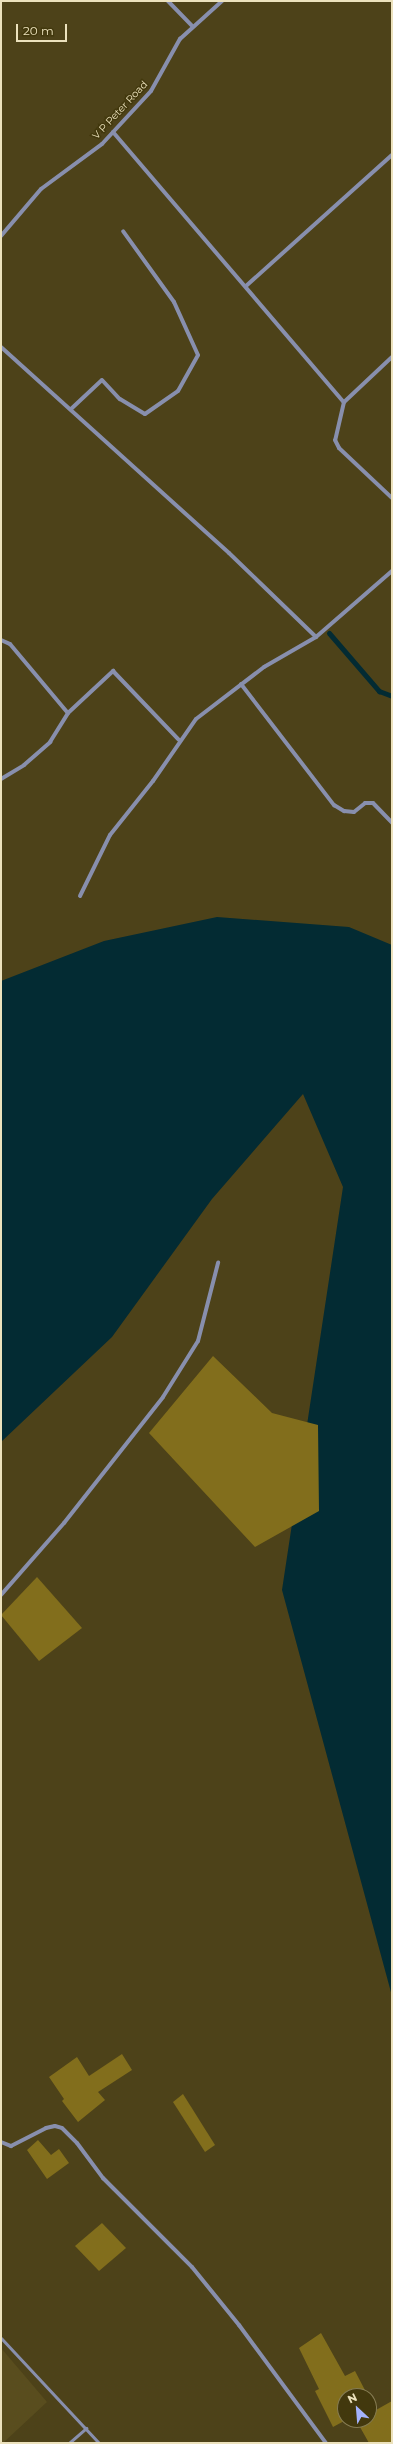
<!DOCTYPE html>
<style>
body{margin:0}
#map{position:relative;width:393px;height:2444px;overflow:hidden;background:#4d4219;font-family:Montserrat,sans-serif}
div>[style]{position:absolute}
.built>*{inset:0;background:#594d1e}
.water>*{inset:0;background:#032b33}
.stream>*{height:5px;margin:-2.5px;padding:0 2.5px;transform-origin:2.5px;border-radius:2.5px;background:#032b33}
.building>*{inset:0;background:#826e1c}
.lane>*{height:3px;margin:-1.5px;padding:0 1.5px;transform-origin:1.5px;border-radius:1.5px;background:#888fad}
.street>*{height:4px;margin:-2px;padding:0 2px;transform-origin:2px;border-radius:2px;background:#888fad}
span{translate:-50% -50%;white-space:nowrap;text-align:center;line-height:1.15;-webkit-text-stroke:3px #42380d;paint-order:stroke}
.street-label{font-size:10px;color:#ece2bd}
.frame{position:absolute;inset:0;border:2px solid #ece2bd;pointer-events:none}
.north{position:absolute;left:337px;top:2388px;width:40px;height:40px;box-sizing:border-box;background:#42380d;border:1px solid #867c53;border-radius:50%;rotate:334deg;font-size:11px;font-weight:700;line-height:16px;text-align:center;color:#ece2bd}
.north::after{content:'';display:block;margin:auto;width:14px;height:18px;background:#a3b2fd;clip-path:polygon(50% 0,100% 100%,50% 72%,0 100%)}
.scale{position:absolute;left:16px;top:24px;width:51px;height:18px;box-sizing:border-box;border:2px solid #ece2bd;border-top:0;padding-left:5px;font-size:12px;line-height:14px;white-space:nowrap;color:#ece2bd;-webkit-text-stroke:3px #42380d;paint-order:stroke}
</style>
<div id="map">
<div class="built">
<i style="clip-path:polygon(1px 2348px,47px 2402px,3px 2443px,1px 2443px)"></i>
</div>
<div class="water">
<i style="clip-path:polygon(217px 917px,349px 927px,392px 945px,392px 1996px,282px 1590px,343px 1187px,303px 1094px,212px 1199px,112px 1337px,1px 1442px,1px 981px,104px 941px)"></i>
</div>
<div class="stream">
<i style="left:329px;top:633px;width:77px;rotate:49.2deg"></i>
<i style="left:379px;top:691px;width:14px;rotate:21deg"></i>
</div>
<div class="building">
<i style="clip-path:polygon(213px 1356px,272px 1413px,318px 1425px,319px 1511px,255px 1547px,149px 1433px)"></i>
<i style="clip-path:polygon(37px 1577px,82px 1628px,39px 1661px,1px 1615px)"></i>
<i style="clip-path:polygon(122px 2054px,132px 2070px,98px 2092px,105px 2100px,78px 2122px,62px 2101px,64px 2099px,49px 2077px,77px 2057px,89px 2076px)"></i>
<i style="clip-path:polygon(183px 2094px,215px 2145px,205px 2152px,173px 2102px)"></i>
<i style="clip-path:polygon(38px 2140px,51px 2155px,59px 2149px,69px 2163px,47px 2179px,27px 2150px)"></i>
<i style="clip-path:polygon(102px 2223px,126px 2248px,99px 2271px,75px 2246px)"></i>
<i style="clip-path:polygon(321px 2333px,345px 2376px,355px 2371px,368px 2396px,345px 2396px,346px 2420px,333px 2427px,315px 2391px,319px 2389px,299px 2348px)"></i>
<i style="clip-path:polygon(369px 2398px,376px 2410px,392px 2401px,392px 2443px,369px 2443px,356px 2420px,369px 2420px)"></i>
</div>
<div class="lane">
<i style="left:1px;top:2338px;width:144px;rotate:47deg"></i>
<i style="left:69px;top:2443px;width:23px;rotate:-41deg"></i>
</div>
<div class="street">
<i style="left:168px;top:1px;width:35px;rotate:46deg"></i>
<i style="left:113px;top:132px;width:355px;rotate:49.5deg"></i>
<i style="left:1px;top:236px;width:62px;rotate:-49.6deg"></i>
<i style="left:41px;top:189px;width:76px;rotate:-36.4deg"></i>
<i style="left:102px;top:144px;width:72px;rotate:-47.2deg"></i>
<i style="left:151px;top:91px;width:60px;rotate:-60.9deg"></i>
<i style="left:180px;top:39px;width:57px;rotate:-42.1deg"></i>
<i style="left:246px;top:286px;width:196px;rotate:-41.9deg"></i>
<i style="left:1px;top:347px;width:307px;rotate:42.1deg"></i>
<i style="left:229px;top:553px;width:121px;rotate:44deg"></i>
<i style="left:392px;top:357px;width:66px;rotate:136.8deg"></i>
<i style="left:344px;top:402px;width:39px;rotate:103deg"></i>
<i style="left:335px;top:440px;width:9px;rotate:63deg"></i>
<i style="left:339px;top:448px;width:73px;rotate:43.3deg"></i>
<i style="left:71px;top:409px;width:42px;rotate:-43.1deg"></i>
<i style="left:102px;top:380px;width:26px;rotate:47deg"></i>
<i style="left:120px;top:399px;width:29px;rotate:31deg"></i>
<i style="left:145px;top:414px;width:40px;rotate:-34.9deg"></i>
<i style="left:178px;top:391px;width:41px;rotate:-60.9deg"></i>
<i style="left:198px;top:355px;width:58px;rotate:-114.4deg"></i>
<i style="left:174px;top:302px;width:87px;rotate:-125.7deg"></i>
<i style="left:1px;top:640px;width:10px;rotate:24deg"></i>
<i style="left:10px;top:644px;width:90px;rotate:50deg"></i>
<i style="left:68px;top:713px;width:62px;rotate:-43deg"></i>
<i style="left:113px;top:671px;width:95px;rotate:46.3deg"></i>
<i style="left:241px;top:684px;width:153px;rotate:52.5deg"></i>
<i style="left:334px;top:805px;width:12px;rotate:31deg"></i>
<i style="left:344px;top:811px;width:10px;rotate:6deg"></i>
<i style="left:354px;top:812px;width:14px;rotate:-39deg"></i>
<i style="left:365px;top:803px;width:8px"></i>
<i style="left:373px;top:803px;width:28px;rotate:46deg"></i>
<i style="left:1px;top:779px;width:27px;rotate:-31deg"></i>
<i style="left:24px;top:765px;width:35px;rotate:-41deg"></i>
<i style="left:50px;top:742px;width:34px;rotate:-58deg"></i>
<i style="left:80px;top:896px;width:68px;rotate:-63.8deg"></i>
<i style="left:110px;top:835px;width:69px;rotate:-51.5deg"></i>
<i style="left:153px;top:781px;width:75px;rotate:-55.3deg"></i>
<i style="left:196px;top:719px;width:86px;rotate:-37.4deg"></i>
<i style="left:264px;top:667px;width:60px;rotate:-30deg"></i>
<i style="left:316px;top:637px;width:101px;rotate:-41deg"></i>
<i style="left:1px;top:1595px;width:96px;rotate:-48.8deg"></i>
<i style="left:64px;top:1523px;width:160px;rotate:-51.8deg"></i>
<i style="left:163px;top:1397px;width:66px;rotate:-58deg"></i>
<i style="left:198px;top:1341px;width:81px;rotate:-75.6deg"></i>
<i style="left:1px;top:2142px;width:11px;rotate:22deg"></i>
<i style="left:11px;top:2146px;width:39px;rotate:-27deg"></i>
<i style="left:46px;top:2128px;width:9px;rotate:-13deg"></i>
<i style="left:55px;top:2126px;width:7px;rotate:16deg"></i>
<i style="left:62px;top:2128px;width:21px;rotate:45deg"></i>
<i style="left:77px;top:2143px;width:44px;rotate:53.4deg"></i>
<i style="left:103px;top:2178px;width:126px;rotate:45deg"></i>
<i style="left:192px;top:2267px;width:75px;rotate:51deg"></i>
<i style="left:239px;top:2325px;width:147px;rotate:53.6deg"></i>
</div>
<div class="street-label">
<span style="left:120px;top:110px;rotate:-47deg">V P Peter Road</span>
</div>
<div class="frame"></div>
<div class="north">N</div>
<div class="scale">20 m</div>
</div>
